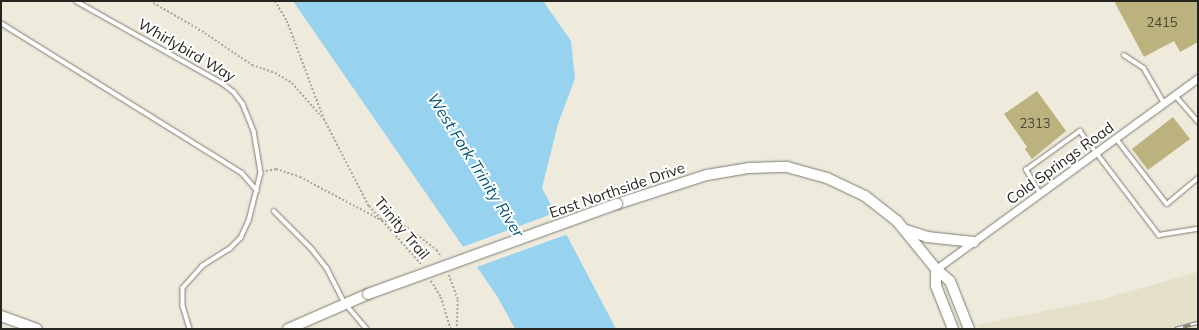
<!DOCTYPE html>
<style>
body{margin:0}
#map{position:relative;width:1199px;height:330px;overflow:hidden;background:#eeebdd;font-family:Mulish,sans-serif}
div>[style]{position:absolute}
.built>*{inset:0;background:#e4e0ca}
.water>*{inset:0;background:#97d2ee}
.pier>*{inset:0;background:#eeebdd}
.building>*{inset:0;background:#bcb27d}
.path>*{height:1.5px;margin-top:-0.75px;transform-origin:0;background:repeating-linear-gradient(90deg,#aaa89d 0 2px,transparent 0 4px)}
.roads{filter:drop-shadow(0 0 1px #7e7c6f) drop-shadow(0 0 1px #7e7c6f)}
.lane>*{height:3.5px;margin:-1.75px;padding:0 1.75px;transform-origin:1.75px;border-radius:1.75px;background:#fff}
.street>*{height:7px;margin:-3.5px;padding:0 3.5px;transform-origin:3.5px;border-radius:3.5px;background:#fff}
.secondary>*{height:10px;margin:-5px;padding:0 5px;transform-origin:5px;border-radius:5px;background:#fff}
.rail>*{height:4px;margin-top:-2px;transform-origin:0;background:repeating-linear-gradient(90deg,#fff 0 8px,#838178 0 16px);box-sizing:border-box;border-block:1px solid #838178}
.bridges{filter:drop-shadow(0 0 1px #7e7c6f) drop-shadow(0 0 1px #7e7c6f)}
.secondary-bridge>*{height:10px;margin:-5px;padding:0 5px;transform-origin:5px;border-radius:5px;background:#fff}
span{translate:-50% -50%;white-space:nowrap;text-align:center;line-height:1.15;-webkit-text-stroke:4px #fff;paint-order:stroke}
.number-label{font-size:13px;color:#4c4837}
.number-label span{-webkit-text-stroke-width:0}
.street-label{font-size:15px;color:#262520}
.water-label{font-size:16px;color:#035470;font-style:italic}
.frame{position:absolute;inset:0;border:2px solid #262520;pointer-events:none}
</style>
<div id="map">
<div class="built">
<i style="clip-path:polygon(1198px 272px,1198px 329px,978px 329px,977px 325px,1103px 299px)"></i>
</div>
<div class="water">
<i style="clip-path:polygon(293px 1px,543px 1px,571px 41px,575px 78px,558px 124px,542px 188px,616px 329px,515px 329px,497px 296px)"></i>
</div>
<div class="pier">
<i style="clip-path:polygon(557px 212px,568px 234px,474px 268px,460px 248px)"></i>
</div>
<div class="building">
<i style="clip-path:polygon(1114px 1px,1198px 1px,1198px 42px,1180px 52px,1174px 41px,1144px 57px)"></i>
<i style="clip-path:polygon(1037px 91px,1066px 131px,1032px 159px,1025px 149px,1027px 147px,1004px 114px)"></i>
<i style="clip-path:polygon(1173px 117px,1190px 139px,1148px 170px,1132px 149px)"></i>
</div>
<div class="path">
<i style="left:150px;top:1px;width:64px;rotate:30.2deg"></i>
<i style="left:205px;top:33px;width:57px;rotate:34.2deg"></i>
<i style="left:252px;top:65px;width:24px;rotate:19deg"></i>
<i style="left:275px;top:73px;width:20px;rotate:30deg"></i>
<i style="left:292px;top:83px;width:45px;rotate:48.6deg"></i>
<i style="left:275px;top:1px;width:23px;rotate:59deg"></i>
<i style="left:287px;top:21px;width:105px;rotate:69.3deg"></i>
<i style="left:324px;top:119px;width:98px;rotate:62.7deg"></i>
<i style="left:369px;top:206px;width:78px;rotate:48.1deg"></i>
<i style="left:266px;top:171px;width:10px;rotate:-11deg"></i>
<i style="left:276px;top:169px;width:25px;rotate:18deg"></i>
<i style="left:300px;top:177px;width:92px;rotate:28deg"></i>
<i style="left:381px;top:220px;width:24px;rotate:12deg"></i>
<i style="left:404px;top:225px;width:41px;rotate:37.1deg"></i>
<i style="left:437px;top:250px;width:8px;rotate:60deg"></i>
<i style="left:449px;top:275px;width:27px;rotate:70deg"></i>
<i style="left:458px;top:300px;width:29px;rotate:92deg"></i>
<i style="left:431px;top:281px;width:19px;rotate:58deg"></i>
<i style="left:441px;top:297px;width:34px;rotate:73deg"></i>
</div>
<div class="roads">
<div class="lane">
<i style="left:76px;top:1px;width:167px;rotate:29.3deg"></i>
<i style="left:222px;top:83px;width:15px;rotate:37deg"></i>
<i style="left:234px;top:92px;width:15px;rotate:53deg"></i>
<i style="left:243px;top:104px;width:29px;rotate:68deg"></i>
<i style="left:254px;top:131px;width:43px;rotate:80.5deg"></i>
<i style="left:261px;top:173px;width:49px;rotate:104deg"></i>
<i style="left:249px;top:221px;width:19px;rotate:115deg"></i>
<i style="left:241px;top:238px;width:16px;rotate:135deg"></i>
<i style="left:230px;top:249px;width:32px;rotate:148deg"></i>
<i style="left:203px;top:266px;width:30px;rotate:132deg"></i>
<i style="left:183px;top:288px;width:18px;rotate:90deg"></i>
<i style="left:183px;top:306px;width:24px;rotate:73deg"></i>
<i style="left:1px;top:23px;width:284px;rotate:31.9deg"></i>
<i style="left:242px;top:173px;width:23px;rotate:49deg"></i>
<i style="left:1124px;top:55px;width:24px;rotate:33deg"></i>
<i style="left:1144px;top:68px;width:39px;rotate:60deg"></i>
<i style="left:1175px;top:95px;width:35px;rotate:49deg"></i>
<i style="left:1116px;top:138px;width:83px;rotate:52.3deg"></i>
<i style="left:1167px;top:204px;width:40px;rotate:-40deg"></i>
<i style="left:1040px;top:194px;width:28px;rotate:-120deg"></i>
<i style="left:1026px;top:170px;width:67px;rotate:-35.8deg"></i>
<i style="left:1080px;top:131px;width:131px;rotate:52.8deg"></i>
<i style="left:1159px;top:235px;width:39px;rotate:-9deg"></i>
<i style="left:274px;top:211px;width:54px;rotate:45deg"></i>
<i style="left:312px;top:249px;width:24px;rotate:52deg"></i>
<i style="left:327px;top:268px;width:39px;rotate:63deg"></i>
<i style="left:345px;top:303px;width:34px;rotate:50deg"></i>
</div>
<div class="street">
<i style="left:936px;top:269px;width:324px;rotate:-36.1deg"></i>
</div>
<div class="secondary">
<i style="left:617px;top:204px;width:95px;rotate:-17.9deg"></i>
<i style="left:707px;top:175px;width:43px;rotate:-9.5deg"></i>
<i style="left:749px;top:168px;width:38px;rotate:-2deg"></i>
<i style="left:787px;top:167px;width:41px;rotate:15.4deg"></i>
<i style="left:827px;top:178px;width:42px;rotate:25.3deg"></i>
<i style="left:865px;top:196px;width:41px;rotate:38deg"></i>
<i style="left:897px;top:221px;width:62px;rotate:50.9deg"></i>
<i style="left:936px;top:269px;width:18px;rotate:41deg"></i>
<i style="left:950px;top:281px;width:52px;rotate:68.4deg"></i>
<i style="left:906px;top:230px;width:22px;rotate:18deg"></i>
<i style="left:927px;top:237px;width:47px;rotate:6.1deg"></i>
<i style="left:936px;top:269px;width:17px;rotate:90deg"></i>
<i style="left:936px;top:286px;width:46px;rotate:68.4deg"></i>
<i style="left:1px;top:316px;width:38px;rotate:20deg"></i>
<i style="left:288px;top:329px;width:87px;rotate:-23.6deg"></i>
</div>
</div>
<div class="rail">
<i style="left:1175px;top:329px;width:24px;rotate:-15deg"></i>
</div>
<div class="bridges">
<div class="secondary-bridge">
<i style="left:368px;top:294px;width:265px;rotate:-19.9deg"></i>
</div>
</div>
<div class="number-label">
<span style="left:1162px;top:22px">2415</span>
<span style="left:1035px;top:123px">2313</span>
</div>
<div class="street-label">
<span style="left:187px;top:50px;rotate:30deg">Whirlybird Way</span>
<span style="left:1060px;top:163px;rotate:-36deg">Cold Springs Road</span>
<span style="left:617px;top:190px;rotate:-19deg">East Northside Drive</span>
<span style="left:402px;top:228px;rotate:50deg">Trinity Trail</span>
</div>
<div class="water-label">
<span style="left:476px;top:165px;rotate:58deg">West Fork Trinity River</span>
</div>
<div class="frame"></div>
</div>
